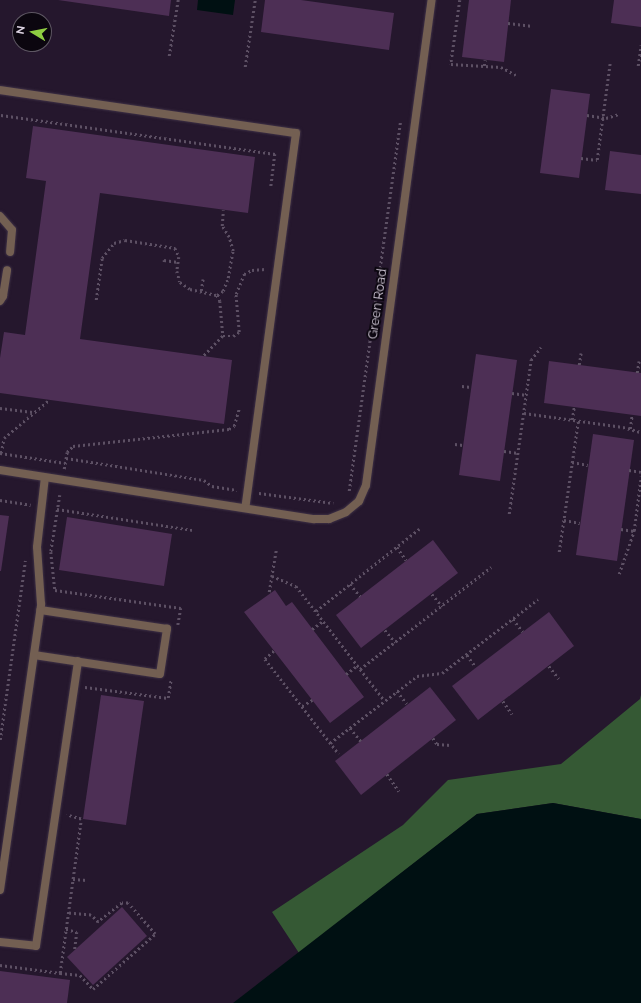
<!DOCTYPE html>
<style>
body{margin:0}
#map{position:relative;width:641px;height:1003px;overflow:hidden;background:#25172d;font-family:Raleway,sans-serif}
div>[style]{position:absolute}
.forest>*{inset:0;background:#355934}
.water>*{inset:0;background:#001012}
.building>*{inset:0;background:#4d2f55}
.path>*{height:2.5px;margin-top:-1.25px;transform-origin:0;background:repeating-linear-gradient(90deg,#5d5064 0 2px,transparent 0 5px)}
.roads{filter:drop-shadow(0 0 1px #3e3146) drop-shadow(0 0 1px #3e3146)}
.service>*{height:8px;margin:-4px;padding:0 4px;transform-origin:4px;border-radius:4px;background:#735f52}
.minor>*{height:8px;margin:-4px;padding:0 4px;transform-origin:4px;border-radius:4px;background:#735f52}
span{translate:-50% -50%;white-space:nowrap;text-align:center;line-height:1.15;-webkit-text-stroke:4px #0b060f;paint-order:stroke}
.street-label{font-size:13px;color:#dad1e0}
.north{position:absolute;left:12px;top:12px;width:40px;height:40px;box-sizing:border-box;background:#0b060f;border:1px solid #5e5763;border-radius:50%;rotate:280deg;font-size:11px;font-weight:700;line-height:16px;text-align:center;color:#dad1e0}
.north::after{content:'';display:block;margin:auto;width:14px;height:18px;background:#8fcd42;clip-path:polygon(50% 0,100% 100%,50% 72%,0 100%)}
</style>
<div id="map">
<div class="forest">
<i style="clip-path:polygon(641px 695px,641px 819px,553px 803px,477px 814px,299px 953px,272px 912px,403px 825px,448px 780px,561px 764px,640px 699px)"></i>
</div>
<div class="water">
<i style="clip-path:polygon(198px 0,235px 0,233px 15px,197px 10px)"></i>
<i style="clip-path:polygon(553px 803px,641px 819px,641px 1003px,233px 1003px,477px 814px)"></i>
</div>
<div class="building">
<i style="clip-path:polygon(58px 0,171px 0,169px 16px)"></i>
<i style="clip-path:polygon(265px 0,301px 0,394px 13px,389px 50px,261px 32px)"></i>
<i style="clip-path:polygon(469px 0,511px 0,504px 62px,462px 57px)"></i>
<i style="clip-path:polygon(614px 0,641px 0,641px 27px,611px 23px)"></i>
<i style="clip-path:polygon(551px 89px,590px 94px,579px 178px,540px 173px)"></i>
<i style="clip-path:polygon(33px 126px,255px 157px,248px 213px,100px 193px,80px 339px,232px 360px,224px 424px,0 393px,0 358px,4px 332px,25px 335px,46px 181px,26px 178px)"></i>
<i style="clip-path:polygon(610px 151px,641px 155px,641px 194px,605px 190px)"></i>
<i style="clip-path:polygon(476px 354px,517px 360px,500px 481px,459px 475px)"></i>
<i style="clip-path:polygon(549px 361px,641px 373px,641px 416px,544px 403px)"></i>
<i style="clip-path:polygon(593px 434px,634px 440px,617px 561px,576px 555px)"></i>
<i style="clip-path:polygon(0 515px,9px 516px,1px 571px,0 571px)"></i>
<i style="clip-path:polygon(67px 517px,172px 534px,164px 586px,59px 570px)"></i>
<i style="clip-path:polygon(433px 540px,458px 573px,361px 648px,336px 615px)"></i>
<i style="clip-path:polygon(275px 590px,286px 606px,292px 602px,364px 697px,330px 723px,244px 612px)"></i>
<i style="clip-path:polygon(549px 612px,574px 646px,478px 720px,452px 686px)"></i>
<i style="clip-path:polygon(430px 687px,456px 720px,361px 795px,335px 761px)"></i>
<i style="clip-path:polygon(101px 695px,144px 701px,126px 825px,83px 819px)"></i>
<i style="clip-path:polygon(122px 907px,147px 936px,93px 985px,67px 957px)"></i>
<i style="clip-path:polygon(0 971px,70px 980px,67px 1003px,0 1003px)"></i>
</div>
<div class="path">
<i style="left:460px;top:0;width:65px;rotate:98deg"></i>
<i style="left:451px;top:64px;width:50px;rotate:3.4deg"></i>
<i style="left:501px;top:67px;width:17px;rotate:28deg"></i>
<i style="left:508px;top:23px;width:23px;rotate:7deg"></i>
<i style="left:169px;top:56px;width:57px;rotate:-80.9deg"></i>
<i style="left:484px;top:66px;width:6px;rotate:-81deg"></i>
<i style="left:638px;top:66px;width:21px;rotate:-82deg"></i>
<i style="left:245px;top:67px;width:68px;rotate:-81.5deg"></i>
<i style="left:1px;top:115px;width:277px;rotate:8.1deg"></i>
<i style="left:275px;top:154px;width:34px;rotate:97deg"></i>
<i style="left:587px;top:115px;width:19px;rotate:9deg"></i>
<i style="left:606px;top:118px;width:14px;rotate:-17deg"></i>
<i style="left:581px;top:158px;width:16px;rotate:7deg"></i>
<i style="left:597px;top:160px;width:99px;rotate:-82.4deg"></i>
<i style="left:164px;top:262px;width:2px;rotate:-90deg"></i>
<i style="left:164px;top:260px;width:14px;rotate:8deg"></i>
<i style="left:201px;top:291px;width:12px;rotate:-81deg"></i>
<i style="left:217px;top:295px;width:7px;rotate:-34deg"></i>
<i style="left:223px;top:291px;width:14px;rotate:-69deg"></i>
<i style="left:228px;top:278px;width:27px;rotate:-80deg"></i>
<i style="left:233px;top:251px;width:15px;rotate:-106deg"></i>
<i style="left:229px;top:237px;width:13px;rotate:-122deg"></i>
<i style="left:222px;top:226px;width:16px;rotate:-86deg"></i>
<i style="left:96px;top:300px;width:42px;rotate:-81.9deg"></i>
<i style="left:102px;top:258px;width:19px;rotate:-51deg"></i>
<i style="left:114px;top:243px;width:11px;rotate:-15deg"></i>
<i style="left:125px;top:240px;width:51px;rotate:9.1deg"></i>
<i style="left:175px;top:248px;width:10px;rotate:66deg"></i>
<i style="left:179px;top:257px;width:14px;rotate:98deg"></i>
<i style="left:177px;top:271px;width:11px;rotate:75deg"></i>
<i style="left:180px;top:282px;width:12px;rotate:35deg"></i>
<i style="left:190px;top:289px;width:28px;rotate:13deg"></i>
<i style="left:217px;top:295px;width:7px;rotate:63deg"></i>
<i style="left:220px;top:301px;width:35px;rotate:85deg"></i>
<i style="left:223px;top:336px;width:28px;rotate:134deg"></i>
<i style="left:223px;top:336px;width:10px"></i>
<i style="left:233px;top:336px;width:7px;rotate:-34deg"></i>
<i style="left:239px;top:332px;width:38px;rotate:-95deg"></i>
<i style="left:236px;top:294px;width:22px;rotate:-68deg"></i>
<i style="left:244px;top:274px;width:9px;rotate:-27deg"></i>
<i style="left:252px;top:270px;width:14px;rotate:-4deg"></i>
<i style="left:579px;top:365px;width:12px;rotate:-81deg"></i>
<i style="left:637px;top:373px;width:12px;rotate:-81deg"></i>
<i style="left:462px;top:386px;width:9px;rotate:6deg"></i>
<i style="left:512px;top:393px;width:15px;rotate:8deg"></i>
<i style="left:0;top:408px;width:33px;rotate:7deg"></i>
<i style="left:524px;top:413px;width:100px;rotate:8deg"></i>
<i style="left:623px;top:427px;width:19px;rotate:16deg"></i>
<i style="left:572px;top:420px;width:13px;rotate:-81deg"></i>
<i style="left:630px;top:429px;width:14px;rotate:-82deg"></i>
<i style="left:455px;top:444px;width:8px;rotate:7deg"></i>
<i style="left:504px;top:451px;width:14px;rotate:8deg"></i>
<i style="left:0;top:453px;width:66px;rotate:8.7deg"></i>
<i style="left:1px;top:453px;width:15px;rotate:-79deg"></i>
<i style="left:4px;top:438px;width:59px;rotate:-40.2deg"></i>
<i style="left:66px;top:458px;width:140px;rotate:9.1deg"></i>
<i style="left:204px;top:480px;width:10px;rotate:37deg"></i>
<i style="left:212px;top:486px;width:25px;rotate:9deg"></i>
<i style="left:572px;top:462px;width:16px;rotate:11deg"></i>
<i style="left:64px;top:469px;width:17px;rotate:-80deg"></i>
<i style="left:67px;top:452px;width:8px;rotate:-45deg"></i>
<i style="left:73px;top:446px;width:157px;rotate:-6.2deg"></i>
<i style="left:229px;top:429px;width:6px;rotate:-31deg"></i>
<i style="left:234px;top:426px;width:19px;rotate:-74deg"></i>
<i style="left:629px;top:470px;width:12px;rotate:9deg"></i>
<i style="left:349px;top:491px;width:373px;rotate:-82.1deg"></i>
<i style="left:259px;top:493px;width:75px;rotate:7.7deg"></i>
<i style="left:60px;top:495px;width:58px;rotate:99deg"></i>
<i style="left:51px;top:552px;width:38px;rotate:84deg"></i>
<i style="left:55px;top:590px;width:127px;rotate:8.1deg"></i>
<i style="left:181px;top:608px;width:17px;rotate:100deg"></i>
<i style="left:0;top:500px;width:31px;rotate:9deg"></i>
<i style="left:57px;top:509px;width:138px;rotate:8.8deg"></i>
<i style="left:509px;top:514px;width:156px;rotate:-81.9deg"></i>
<i style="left:531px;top:360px;width:16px;rotate:-52deg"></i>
<i style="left:564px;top:520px;width:16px;rotate:11deg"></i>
<i style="left:621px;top:529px;width:13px;rotate:9deg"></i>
<i style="left:397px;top:547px;width:16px;rotate:55deg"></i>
<i style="left:559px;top:552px;width:132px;rotate:-81.7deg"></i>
<i style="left:619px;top:574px;width:46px;rotate:-70.8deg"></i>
<i style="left:634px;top:531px;width:55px;rotate:-82.7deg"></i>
<i style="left:272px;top:576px;width:26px;rotate:23deg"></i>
<i style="left:296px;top:586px;width:145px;rotate:52.3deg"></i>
<i style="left:350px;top:584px;width:16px;rotate:50deg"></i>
<i style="left:269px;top:592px;width:43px;rotate:-80.5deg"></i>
<i style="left:432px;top:594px;width:16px;rotate:50deg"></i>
<i style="left:316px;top:611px;width:132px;rotate:-38.5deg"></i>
<i style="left:513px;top:619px;width:16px;rotate:52deg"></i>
<i style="left:312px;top:629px;width:14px;rotate:-36deg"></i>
<i style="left:385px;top:630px;width:16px;rotate:50deg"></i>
<i style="left:274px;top:651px;width:12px;rotate:138deg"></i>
<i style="left:265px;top:659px;width:120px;rotate:52.1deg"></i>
<i style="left:467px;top:655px;width:15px;rotate:53deg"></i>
<i style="left:549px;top:666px;width:16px;rotate:52deg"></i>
<i style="left:360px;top:669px;width:166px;rotate:-37.9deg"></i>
<i style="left:346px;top:674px;width:15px;rotate:-37deg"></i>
<i style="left:85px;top:687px;width:84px;rotate:7.5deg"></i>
<i style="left:168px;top:698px;width:18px;rotate:-81deg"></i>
<i style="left:397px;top:691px;width:16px;rotate:52deg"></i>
<i style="left:503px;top:701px;width:16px;rotate:55deg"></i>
<i style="left:302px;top:706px;width:12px;rotate:-31deg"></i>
<i style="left:350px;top:728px;width:17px;rotate:50deg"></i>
<i style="left:433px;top:738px;width:7px;rotate:56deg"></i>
<i style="left:437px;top:744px;width:14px;rotate:4deg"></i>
<i style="left:0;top:740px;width:181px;rotate:-82deg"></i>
<i style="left:330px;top:743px;width:110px;rotate:-37.6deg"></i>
<i style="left:417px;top:676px;width:25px;rotate:-7deg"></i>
<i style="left:442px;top:673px;width:121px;rotate:-37.6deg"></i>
<i style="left:387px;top:774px;width:21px;rotate:55deg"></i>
<i style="left:73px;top:879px;width:14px;rotate:4deg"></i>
<i style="left:66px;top:929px;width:11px;rotate:15deg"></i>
<i style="left:77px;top:932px;width:17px;rotate:97deg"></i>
<i style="left:0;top:965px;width:61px;rotate:7.6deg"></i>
<i style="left:60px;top:973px;width:155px;rotate:-82.2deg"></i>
<i style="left:81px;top:819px;width:15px;rotate:-164deg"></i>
<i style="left:60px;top:973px;width:20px;rotate:6deg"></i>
<i style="left:80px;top:975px;width:19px;rotate:47deg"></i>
<i style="left:93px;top:989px;width:83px;rotate:-41.6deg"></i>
<i style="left:155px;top:934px;width:41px;rotate:-131.1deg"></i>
<i style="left:128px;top:903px;width:6px;rotate:180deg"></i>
<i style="left:122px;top:903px;width:31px;rotate:142deg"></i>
<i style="left:98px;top:922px;width:10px;rotate:-135deg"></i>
<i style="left:91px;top:915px;width:23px;rotate:-175deg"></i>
</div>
<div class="roads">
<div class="service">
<i style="left:0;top:90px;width:299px;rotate:8.3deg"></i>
<i style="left:296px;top:133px;width:378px;rotate:97.7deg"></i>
<i style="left:0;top:216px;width:18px;rotate:49deg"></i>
<i style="left:12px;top:230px;width:22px;rotate:95deg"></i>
<i style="left:0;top:301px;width:6px;rotate:-59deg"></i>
<i style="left:3px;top:296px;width:26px;rotate:-81deg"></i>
<i style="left:34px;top:655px;width:127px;rotate:8.6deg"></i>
<i style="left:160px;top:674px;width:46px;rotate:-81.2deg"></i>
<i style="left:167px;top:629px;width:128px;rotate:-171.5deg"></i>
<i style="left:0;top:890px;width:289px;rotate:-81.8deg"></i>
<i style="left:41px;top:604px;width:57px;rotate:-94deg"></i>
<i style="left:37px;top:547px;width:70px;rotate:-83.5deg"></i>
<i style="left:0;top:942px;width:36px;rotate:6deg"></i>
<i style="left:36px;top:946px;width:288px;rotate:-81.6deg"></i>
</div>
<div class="minor">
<i style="left:0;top:470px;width:318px;rotate:8.9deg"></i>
<i style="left:314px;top:519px;width:15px"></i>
<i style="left:329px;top:519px;width:18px;rotate:-22deg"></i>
<i style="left:346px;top:512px;width:17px;rotate:-40deg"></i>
<i style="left:359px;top:501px;width:17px;rotate:-66deg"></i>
<i style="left:366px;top:485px;width:489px;rotate:-82.3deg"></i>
</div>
</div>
<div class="street-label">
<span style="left:378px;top:304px;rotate:-82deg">Green Road</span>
</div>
<div class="north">N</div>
</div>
